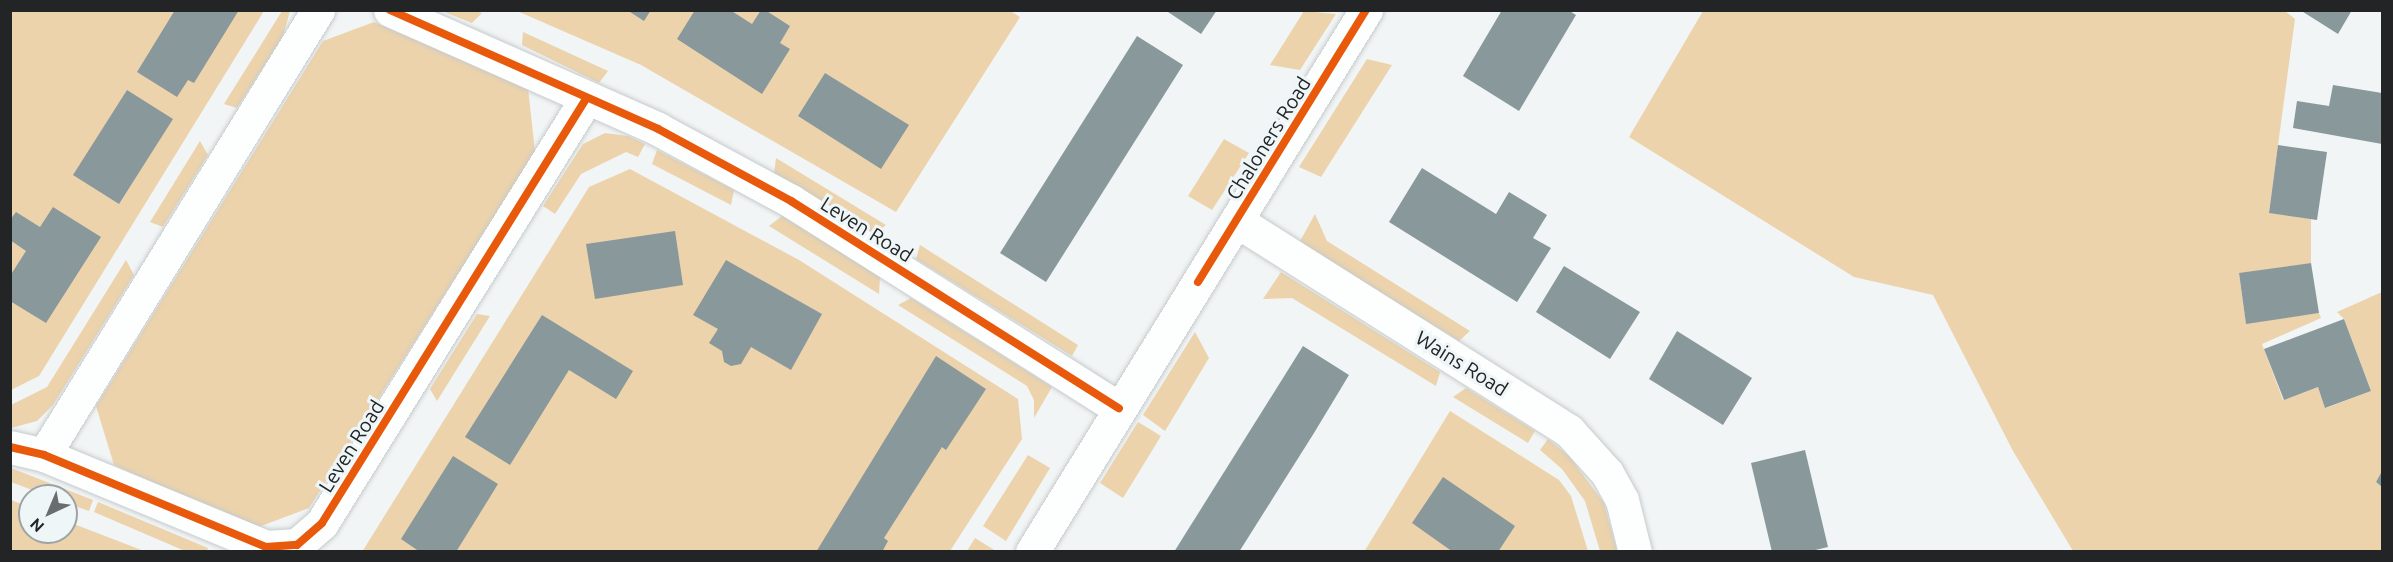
<!DOCTYPE html>
<style>
body{margin:0}
#map{position:relative;width:2393px;height:562px;overflow:hidden;background:#f1f5f6;font-family:Ubuntu,sans-serif}
div>[style]{position:absolute}
.green>*{inset:0;background:#ecd3ac}
.building>*{inset:0;background:#88989b}
.roads{filter:drop-shadow(0 0 2px #c7cacb) drop-shadow(0 0 2px #c7cacb)}
.minor>*{height:33px;margin:-16.5px;padding:0 16.5px;transform-origin:16.5px;border-radius:16.5px;background:#fdfefe}
.cycleway>*{height:8px;margin:-4px;padding:0 4px;transform-origin:4px;border-radius:4px;background:#e8590c}
span{translate:-50% -50%;white-space:nowrap;text-align:center;line-height:1.15;-webkit-text-stroke:6px #eff6f8;paint-order:stroke}
.street-label{font-size:20px;color:#222425}
.frame{position:absolute;inset:0;border:12px solid #222425;pointer-events:none}
.north{position:absolute;left:18px;top:484px;width:60px;height:60px;box-sizing:border-box;background:#eff6f8;border:2px solid #9da2a4;border-radius:50%;rotate:224deg;font-size:16px;font-weight:700;line-height:24px;text-align:center;color:#222425}
.north::after{content:'';display:block;margin:auto;width:21px;height:27px;background:#6a6d6e;clip-path:polygon(50% 0,100% 100%,50% 72%,0 100%)}
</style>
<div id="map">
<div class="green">
<i style="clip-path:polygon(1009px 10px,1020px 17px,896px 212px,641px 65px,517px 11px)"></i>
<i style="clip-path:polygon(10px 11px,264px 11px,39px 376px,11px 390px)"></i>
<i style="clip-path:polygon(282px 11px,290px 11px,283px 36px,237px 108px,224px 104px)"></i>
<i style="clip-path:polygon(442px 11px,476px 11px,482px 13px,472px 23px)"></i>
<i style="clip-path:polygon(1304px 11px,1336px 14px,1300px 70px,1270px 65px)"></i>
<i style="clip-path:polygon(1703px 11px,2285px 11px,2295px 19px,2269px 212px,2311px 219px,2311px 263px,2239px 274px,2246px 323px,2319px 313px,2321px 318px,2262px 344px,2283px 400px,2318px 387px,2326px 408px,2371px 391px,2344px 319px,2337px 312px,2382px 292px,2382px 471px,2376px 482px,2382px 487px,2382px 551px,2073px 551px,2013px 451px,1933px 295px,1854px 277px,1629px 137px)"></i>
<i style="clip-path:polygon(374px 22px,528px 88px,535px 152px,309px 508px,256px 528px,114px 465px,96px 406px,323px 41px)"></i>
<i style="clip-path:polygon(523px 32px,608px 71px,599px 83px,522px 45px)"></i>
<i style="clip-path:polygon(1367px 59px,1392px 65px,1321px 177px,1299px 167px)"></i>
<i style="clip-path:polygon(605px 133px,628px 136px,645px 144px,638px 157px,626px 152px,581px 174px,555px 214px,543px 206px,583px 144px)"></i>
<i style="clip-path:polygon(1224px 139px,1249px 153px,1212px 210px,1188px 196px)"></i>
<i style="clip-path:polygon(200px 141px,208px 155px,163px 227px,150px 222px)"></i>
<i style="clip-path:polygon(657px 150px,734px 190px,731px 205px,652px 164px)"></i>
<i style="clip-path:polygon(776px 158px,886px 225px,875px 234px,774px 174px)"></i>
<i style="clip-path:polygon(630px 169px,799px 260px,1018px 399px,1022px 439px,950px 551px,362px 552px,589px 187px)"></i>
<i style="clip-path:polygon(1315px 214px,1327px 241px,1470px 331px,1459px 341px,1299px 243px)"></i>
<i style="clip-path:polygon(782px 216px,880px 277px,879px 294px,769px 226px)"></i>
<i style="clip-path:polygon(920px 245px,1078px 345px,1072px 356px,916px 259px)"></i>
<i style="clip-path:polygon(126px 260px,134px 275px,53px 405px,37px 421px,11px 428px,11px 405px,47px 387px)"></i>
<i style="clip-path:polygon(1281px 272px,1440px 372px,1436px 386px,1292px 298px,1263px 299px)"></i>
<i style="clip-path:polygon(911px 298px,1052px 387px,1034px 418px,1034px 400px,1027px 386px,898px 305px)"></i>
<i style="clip-path:polygon(477px 314px,490px 316px,437px 401px,430px 389px)"></i>
<i style="clip-path:polygon(1195px 332px,1209px 358px,1165px 431px,1143px 415px)"></i>
<i style="clip-path:polygon(1466px 388px,1535px 431px,1528px 443px,1453px 397px)"></i>
<i style="clip-path:polygon(1450px 411px,1559px 480px,1571px 496px,1588px 551px,1364px 552px)"></i>
<i style="clip-path:polygon(1138px 422px,1161px 436px,1123px 498px,1100px 483px)"></i>
<i style="clip-path:polygon(1548px 439px,1569px 456px,1604px 503px,1617px 551px,1600px 551px,1585px 501px,1562px 469px,1540px 450px)"></i>
<i style="clip-path:polygon(1028px 455px,1050px 468px,1006px 541px,983px 526px)"></i>
<i style="clip-path:polygon(11px 468px,93px 500px,89px 511px,66px 503px,66px 496px,48px 496px,11px 482px)"></i>
<i style="clip-path:polygon(11px 500px,30px 507px,30px 532px,66px 532px,66px 521px,144px 551px,11px 551px)"></i>
<i style="clip-path:polygon(98px 502px,208px 548px,207px 551px,185px 551px,94px 512px)"></i>
<i style="clip-path:polygon(975px 538px,996px 551px,967px 551px)"></i>
</div>
<div class="building">
<i style="clip-path:polygon(175px 10px,239px 10px,194px 83px,188px 80px,177px 97px,137px 72px)"></i>
<i style="clip-path:polygon(627px 10px,651px 10px,644px 21px)"></i>
<i style="clip-path:polygon(695px 10px,730px 10px,752px 24px,761px 10px,765px 10px,790px 26px,780px 43px,790px 49px,762px 94px,677px 39px)"></i>
<i style="clip-path:polygon(1165px 10px,1217px 10px,1201px 34px)"></i>
<i style="clip-path:polygon(1502px 10px,1568px 10px,1576px 15px,1519px 111px,1463px 76px)"></i>
<i style="clip-path:polygon(2300px 10px,2352px 10px,2338px 34px)"></i>
<i style="clip-path:polygon(1137px 36px,1183px 65px,1046px 282px,1000px 253px)"></i>
<i style="clip-path:polygon(825px 73px,909px 125px,881px 169px,798px 116px)"></i>
<i style="clip-path:polygon(2333px 85px,2382px 93px,2382px 144px,2293px 128px,2297px 101px,2329px 106px)"></i>
<i style="clip-path:polygon(127px 90px,173px 119px,119px 204px,73px 175px)"></i>
<i style="clip-path:polygon(2278px 145px,2327px 152px,2317px 220px,2269px 213px)"></i>
<i style="clip-path:polygon(1422px 168px,1496px 214px,1509px 192px,1547px 215px,1533px 238px,1551px 248px,1517px 302px,1389px 222px)"></i>
<i style="clip-path:polygon(53px 207px,101px 237px,46px 323px,10px 301px,10px 276px,26px 251px,10px 240px,10px 220px,16px 212px,40px 227px)"></i>
<i style="clip-path:polygon(675px 231px,683px 285px,595px 299px,586px 244px)"></i>
<i style="clip-path:polygon(726px 260px,822px 314px,791px 370px,751px 347px,741px 364px,731px 366px,724px 362px,722px 351px,709px 343px,718px 329px,693px 315px)"></i>
<i style="clip-path:polygon(2311px 263px,2319px 313px,2246px 324px,2239px 273px)"></i>
<i style="clip-path:polygon(1564px 266px,1640px 312px,1610px 359px,1536px 312px)"></i>
<i style="clip-path:polygon(542px 315px,633px 371px,616px 399px,569px 370px,510px 465px,465px 437px)"></i>
<i style="clip-path:polygon(2344px 319px,2371px 391px,2325px 408px,2318px 387px,2284px 400px,2264px 349px)"></i>
<i style="clip-path:polygon(1677px 331px,1752px 378px,1723px 425px,1649px 379px)"></i>
<i style="clip-path:polygon(1303px 346px,1349px 375px,1314px 433px,1239px 552px,1174px 552px)"></i>
<i style="clip-path:polygon(936px 356px,986px 389px,946px 450px,942px 447px,884px 538px,888px 541px,882px 552px,816px 552px)"></i>
<i style="clip-path:polygon(1805px 450px,1828px 547px,1807px 552px,1772px 552px,1751px 463px)"></i>
<i style="clip-path:polygon(453px 456px,498px 484px,456px 552px,420px 552px,401px 539px)"></i>
<i style="clip-path:polygon(2382px 471px,2382px 487px,2376px 482px)"></i>
<i style="clip-path:polygon(1443px 477px,1515px 526px,1498px 552px,1453px 552px,1412px 523px)"></i>
</div>
<div class="roads">
<div class="minor">
<i style="left:390px;top:10px;width:293px;rotate:23.9deg"></i>
<i style="left:658px;top:129px;width:151px;rotate:28.4deg"></i>
<i style="left:791px;top:201px;width:388px;rotate:32.3deg"></i>
<i style="left:1237px;top:221px;width:393px;rotate:32.3deg"></i>
<i style="left:1569px;top:431px;width:57px;rotate:47.9deg"></i>
<i style="left:1607px;top:473px;width:31px;rotate:61deg"></i>
<i style="left:1622px;top:500px;width:54px;rotate:76deg"></i>
<i style="left:10px;top:447px;width:35px;rotate:13deg"></i>
<i style="left:44px;top:455px;width:240px;rotate:22.5deg"></i>
<i style="left:266px;top:547px;width:31px;rotate:-4deg"></i>
<i style="left:297px;top:545px;width:33px;rotate:-41deg"></i>
<i style="left:322px;top:523px;width:499px;rotate:-58.1deg"></i>
<i style="left:44px;top:455px;width:523px;rotate:-58.38deg"></i>
<i style="left:1032px;top:552px;width:637px;rotate:-58.36deg"></i>
</div>
</div>
<div class="cycleway">
<i style="left:390px;top:10px;width:293px;rotate:23.9deg"></i>
<i style="left:658px;top:129px;width:151px;rotate:28.4deg"></i>
<i style="left:791px;top:201px;width:388px;rotate:32.3deg"></i>
<i style="left:1198px;top:282px;width:320px;rotate:-58.3deg"></i>
<i style="left:10px;top:447px;width:35px;rotate:13deg"></i>
<i style="left:44px;top:455px;width:240px;rotate:22.5deg"></i>
<i style="left:266px;top:547px;width:31px;rotate:-4deg"></i>
<i style="left:297px;top:545px;width:33px;rotate:-41deg"></i>
<i style="left:322px;top:523px;width:499px;rotate:-58.1deg"></i>
</div>
<div class="street-label">
<span style="left:1268px;top:138px;rotate:-58deg">Chaloners Road</span>
<span style="left:867px;top:229px;rotate:32deg">Leven Road</span>
<span style="left:1462px;top:363px;rotate:32deg">Wains Road</span>
<span style="left:351px;top:446px;rotate:-58deg">Leven Road</span>
</div>
<div class="frame"></div>
<div class="north">N</div>
</div>
